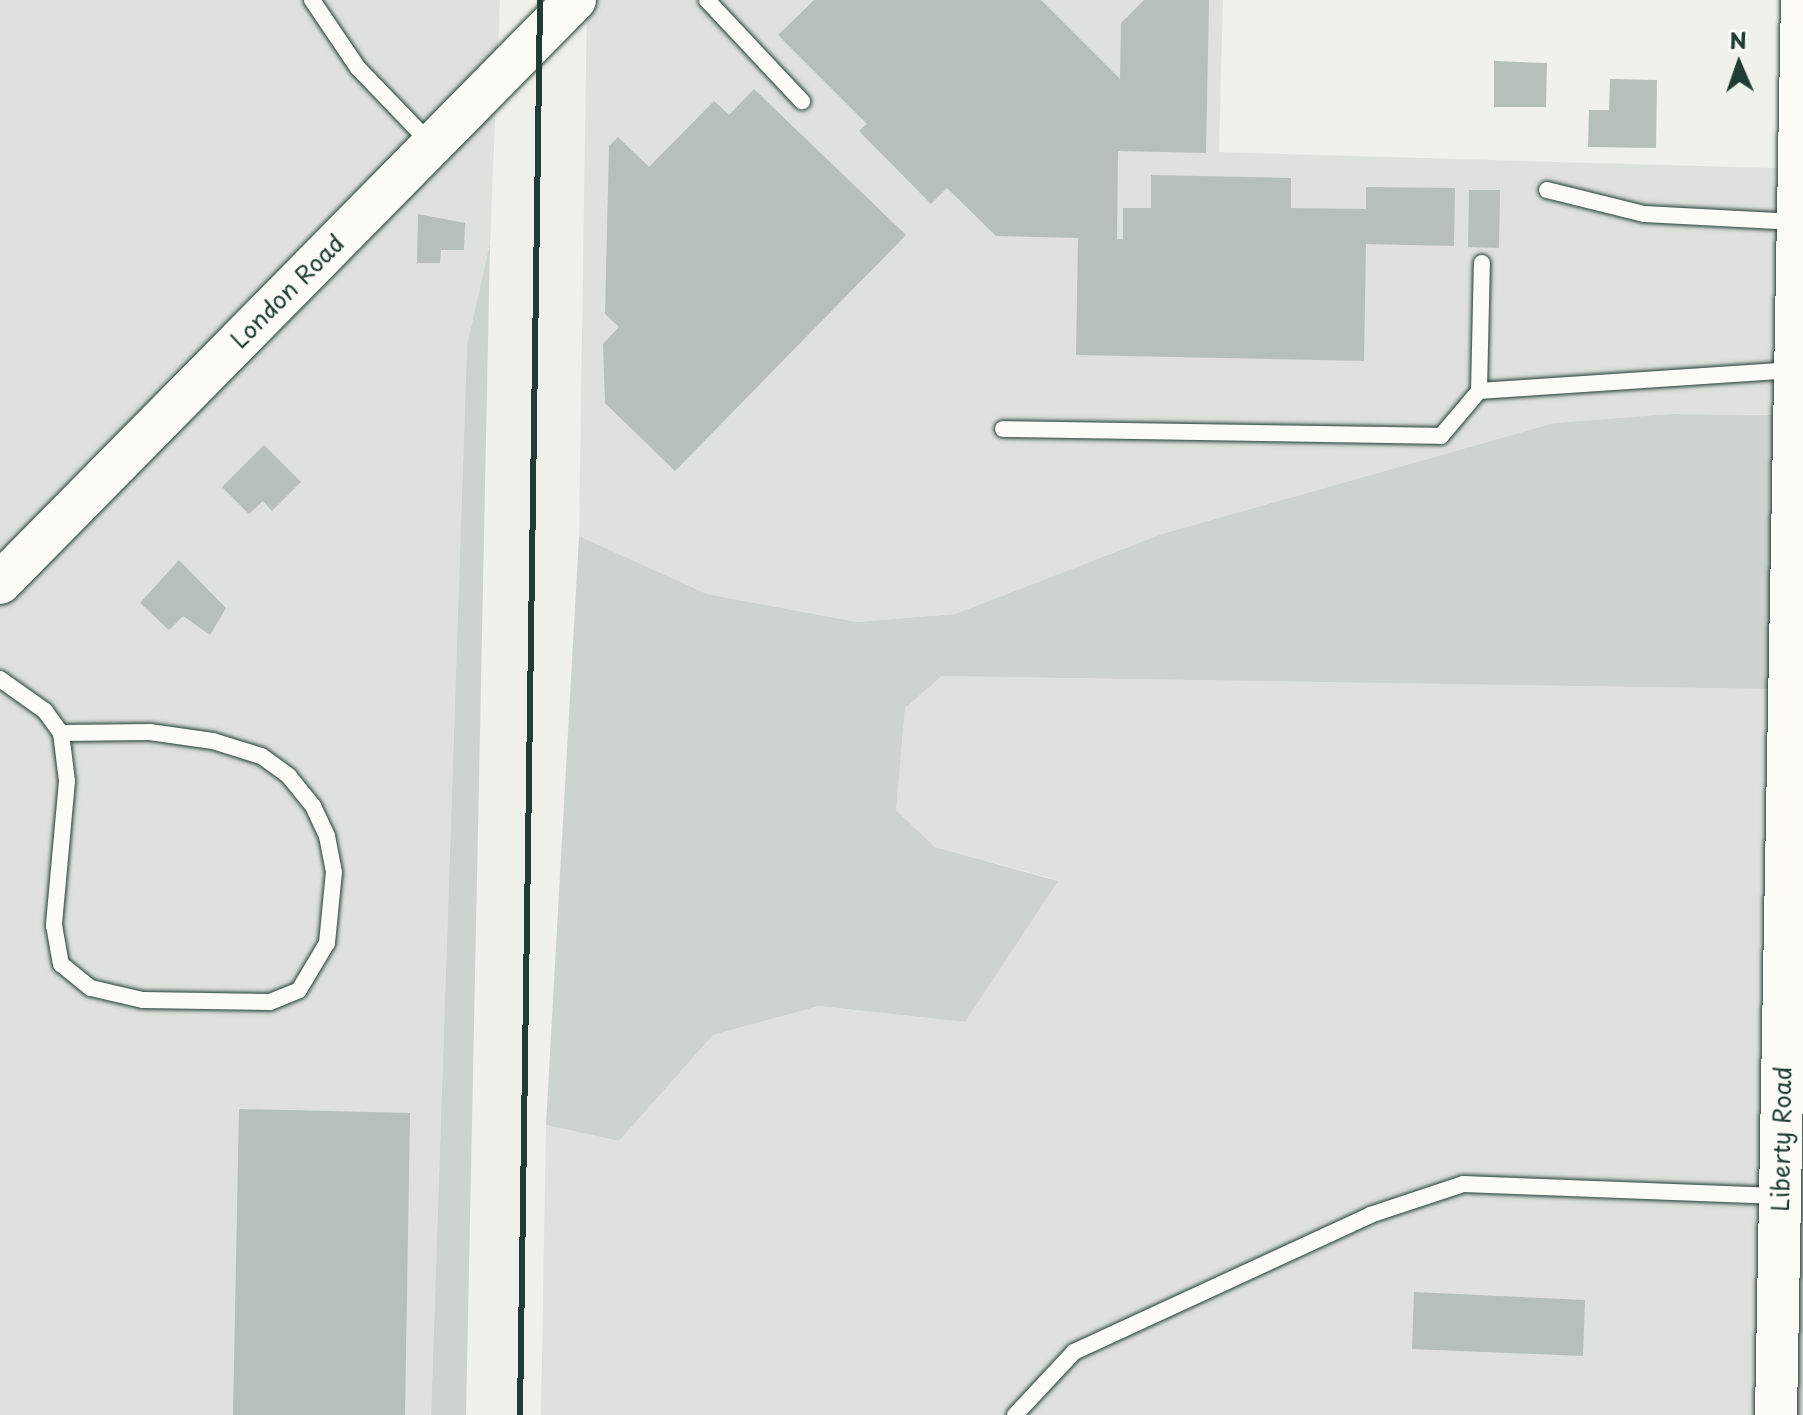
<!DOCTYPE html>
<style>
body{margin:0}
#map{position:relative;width:1803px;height:1415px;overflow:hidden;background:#f0f1eb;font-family:"Playpen Sans",sans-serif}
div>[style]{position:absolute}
.built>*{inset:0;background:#dfe2dc}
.green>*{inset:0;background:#cdd3cd}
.building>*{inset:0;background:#b6bfb8}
.roads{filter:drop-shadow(0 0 2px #1f3d34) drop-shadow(0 0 2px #1f3d34)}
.lane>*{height:16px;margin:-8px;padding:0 8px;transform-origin:8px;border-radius:8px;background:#fdfcf7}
.secondary>*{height:42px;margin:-21px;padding:0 21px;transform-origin:21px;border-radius:21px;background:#fdfcf7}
.rail>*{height:6px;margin:-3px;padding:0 3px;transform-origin:3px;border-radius:3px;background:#1f3d34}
span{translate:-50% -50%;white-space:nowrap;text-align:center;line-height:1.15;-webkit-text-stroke:8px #fdfcf7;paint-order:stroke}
.street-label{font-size:24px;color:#1f3d34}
.north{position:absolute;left:1699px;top:24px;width:80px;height:80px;-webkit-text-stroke:6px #fdfcf7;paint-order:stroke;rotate:358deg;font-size:22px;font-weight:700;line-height:32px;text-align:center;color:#1f3d34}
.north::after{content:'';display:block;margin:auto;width:28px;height:36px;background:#1f3d34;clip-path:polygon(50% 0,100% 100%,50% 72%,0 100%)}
</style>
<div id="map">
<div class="built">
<i style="clip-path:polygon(0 0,500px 0,490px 243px,467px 345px,431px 1415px,0 1415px)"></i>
<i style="clip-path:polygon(587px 0,1223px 0,1219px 152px,1803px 169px,1803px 415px,1670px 414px,1554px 423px,1162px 534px,955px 614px,857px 622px,707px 594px,579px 536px)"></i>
<i style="clip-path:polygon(942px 676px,1771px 689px,1757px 1415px,541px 1415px,546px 1125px,619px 1141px,713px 1035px,819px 1006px,965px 1022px,1057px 880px,935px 847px,896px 810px,905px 708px)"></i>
</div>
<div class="green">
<i style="clip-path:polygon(490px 243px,466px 1415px,431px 1415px,467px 345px)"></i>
<i style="clip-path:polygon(1670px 414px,1773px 415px,1771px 689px,942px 676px,905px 708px,896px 810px,935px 847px,1058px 881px,965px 1022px,819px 1006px,713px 1035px,619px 1141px,546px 1125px,579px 536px,707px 594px,857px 622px,955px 614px,1162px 534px,1554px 423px)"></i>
<i style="clip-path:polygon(1803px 807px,1803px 1415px,1791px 1415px)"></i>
</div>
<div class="building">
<i style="clip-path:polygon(814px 0,1041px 0,1120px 79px,1121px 23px,1144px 0,1209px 0,1206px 153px,1118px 151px,1117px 239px,1123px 239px,1123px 208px,1151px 208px,1151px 175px,1291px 178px,1291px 208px,1366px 209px,1366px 187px,1455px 188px,1454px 246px,1366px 244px,1364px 361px,1076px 355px,1078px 238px,996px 236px,947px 188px,931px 204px,859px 131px,867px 124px,778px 35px)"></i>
<i style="clip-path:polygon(1494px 61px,1547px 63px,1546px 107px,1494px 107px)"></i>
<i style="clip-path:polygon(1610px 79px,1657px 80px,1656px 148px,1588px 147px,1589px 110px,1609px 110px)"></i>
<i style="clip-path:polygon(754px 89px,906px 235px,675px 471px,605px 403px,603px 344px,619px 327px,605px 314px,609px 146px,618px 137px,649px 167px,714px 101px,729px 115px)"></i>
<i style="clip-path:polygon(1469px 190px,1500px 190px,1499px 248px,1468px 247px)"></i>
<i style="clip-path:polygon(418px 214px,465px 223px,464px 250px,441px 250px,440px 263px,417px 263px)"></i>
<i style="clip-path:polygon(264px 445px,301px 482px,272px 511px,263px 501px,249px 514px,222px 487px)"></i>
<i style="clip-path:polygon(179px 560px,226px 608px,210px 635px,183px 616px,169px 630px,140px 603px)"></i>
<i style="clip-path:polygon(239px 1109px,410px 1113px,405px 1415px,233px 1415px)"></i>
<i style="clip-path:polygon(1414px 1292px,1585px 1300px,1583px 1356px,1412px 1349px)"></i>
</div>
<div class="roads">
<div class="lane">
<i style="left:312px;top:0;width:82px;rotate:55.9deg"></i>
<i style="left:358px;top:68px;width:107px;rotate:46.1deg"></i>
<i style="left:707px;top:0;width:139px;rotate:46.8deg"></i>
<i style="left:1547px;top:190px;width:100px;rotate:13.9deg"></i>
<i style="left:1644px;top:214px;width:152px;rotate:3deg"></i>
<i style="left:1479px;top:391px;width:128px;rotate:-88.7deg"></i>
<i style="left:1003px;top:429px;width:438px;rotate:0.9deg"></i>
<i style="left:1441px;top:436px;width:59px;rotate:-49.8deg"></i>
<i style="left:1479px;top:391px;width:315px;rotate:-3.8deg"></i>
<i style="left:0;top:679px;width:55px;rotate:35.4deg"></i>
<i style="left:45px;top:711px;width:27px;rotate:54deg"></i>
<i style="left:61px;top:733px;width:48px;rotate:82.9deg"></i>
<i style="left:67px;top:781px;width:145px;rotate:95.2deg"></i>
<i style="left:54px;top:925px;width:40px;rotate:80deg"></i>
<i style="left:61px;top:964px;width:38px;rotate:39deg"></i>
<i style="left:91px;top:988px;width:53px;rotate:13deg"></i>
<i style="left:143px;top:1000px;width:127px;rotate:0.9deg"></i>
<i style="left:270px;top:1002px;width:31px;rotate:-22deg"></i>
<i style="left:299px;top:990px;width:55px;rotate:-59.2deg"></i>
<i style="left:327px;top:943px;width:71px;rotate:-84.4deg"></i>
<i style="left:334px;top:872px;width:37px;rotate:-101deg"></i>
<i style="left:327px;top:836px;width:33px;rotate:-115deg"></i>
<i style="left:313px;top:806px;width:38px;rotate:-129deg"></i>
<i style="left:289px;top:776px;width:34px;rotate:-144deg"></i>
<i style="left:261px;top:756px;width:50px;rotate:-162.6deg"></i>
<i style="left:213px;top:741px;width:64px;rotate:-171.9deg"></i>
<i style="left:150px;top:732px;width:89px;rotate:179.4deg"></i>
<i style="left:1015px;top:1415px;width:86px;rotate:-46.9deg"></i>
<i style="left:1074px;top:1352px;width:326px;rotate:-24.8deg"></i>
<i style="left:1370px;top:1215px;width:98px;rotate:-18.4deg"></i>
<i style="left:1463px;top:1184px;width:315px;rotate:2.2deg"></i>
</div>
<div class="secondary">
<i style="left:0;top:583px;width:819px;rotate:-45.4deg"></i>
<i style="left:1776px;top:1415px;width:1415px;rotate:-88.95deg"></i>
</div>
</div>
<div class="rail">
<i style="left:520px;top:1415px;width:1415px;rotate:-89.19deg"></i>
</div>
<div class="street-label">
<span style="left:287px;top:291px;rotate:-45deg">London Road</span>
<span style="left:1781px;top:1139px;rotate:-89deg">Liberty Road</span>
</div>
<div class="north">N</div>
</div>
